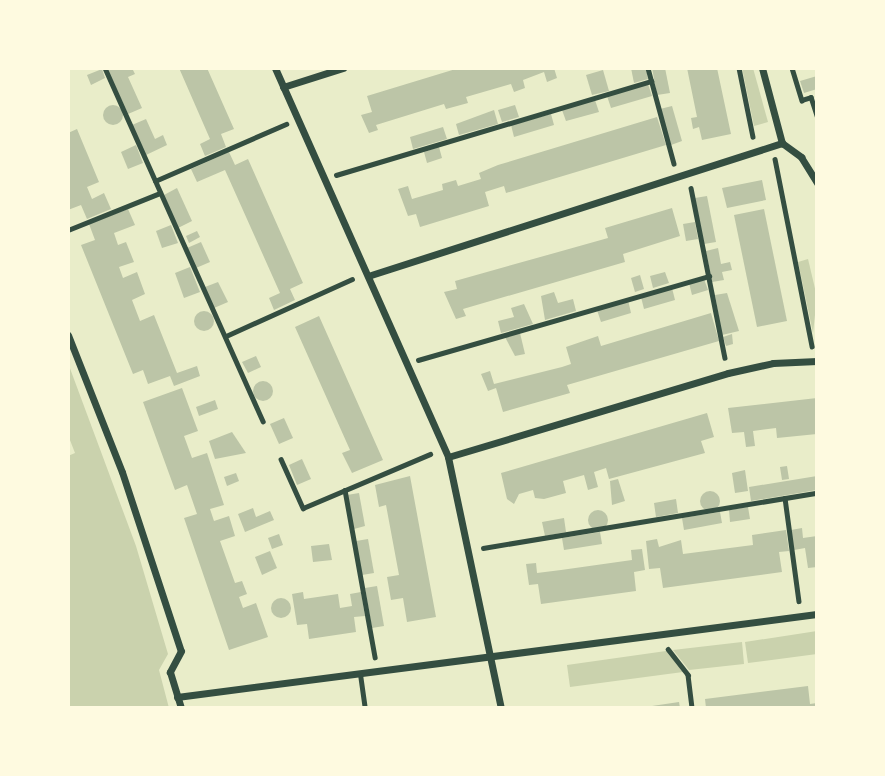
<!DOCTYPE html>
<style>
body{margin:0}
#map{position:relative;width:885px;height:776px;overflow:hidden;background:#e9edc9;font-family:Barlow,sans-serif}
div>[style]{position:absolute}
.green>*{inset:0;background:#cad2ad}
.building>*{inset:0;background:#bcc5a7}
.round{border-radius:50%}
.path>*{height:4.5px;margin:-2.25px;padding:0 2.25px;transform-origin:2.25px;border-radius:2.25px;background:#344e41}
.service>*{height:5px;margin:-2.5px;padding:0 2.5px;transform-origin:2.5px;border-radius:2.5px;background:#344e41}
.minor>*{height:7px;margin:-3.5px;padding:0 3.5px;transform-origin:3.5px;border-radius:3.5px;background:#344e41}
span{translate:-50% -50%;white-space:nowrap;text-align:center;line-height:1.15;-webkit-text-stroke:5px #fefae0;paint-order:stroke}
.frame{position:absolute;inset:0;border:70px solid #fefae0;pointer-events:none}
</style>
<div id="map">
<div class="green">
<i style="clip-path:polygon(742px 68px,753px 68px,768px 122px,754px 126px)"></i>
<i style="clip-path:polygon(808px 259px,817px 297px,813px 333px,798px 262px)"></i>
<i style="clip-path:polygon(68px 363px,136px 546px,168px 654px,159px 670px,169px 708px,68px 708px,68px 456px,75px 453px,68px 435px)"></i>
<i style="clip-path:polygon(817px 631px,817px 654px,748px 663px,745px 642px)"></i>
<i style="clip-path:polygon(742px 642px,744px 664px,689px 670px,673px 650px)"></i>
<i style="clip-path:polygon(666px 651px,683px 672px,570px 687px,567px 665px)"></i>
</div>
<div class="building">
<i style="clip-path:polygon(107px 68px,132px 68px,135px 74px,128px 77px,142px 108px,128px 114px)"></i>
<i style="clip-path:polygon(179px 68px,207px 68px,234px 129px,221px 134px,226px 147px,205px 156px,200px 144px,210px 139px)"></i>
<i style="clip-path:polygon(459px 68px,554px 68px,557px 78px,547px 82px,544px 72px,523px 80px,525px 88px,514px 92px,511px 84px,466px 97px,468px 103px,446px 109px,444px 104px,376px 125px,378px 130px,369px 133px,361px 115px,372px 112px,367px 96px)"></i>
<i style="clip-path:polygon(631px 68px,646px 68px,648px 79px,634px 83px)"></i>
<i style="clip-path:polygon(652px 68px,665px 68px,670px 93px,657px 95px)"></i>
<i style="clip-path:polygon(687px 68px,717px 68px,731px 134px,702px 140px,699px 127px,693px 129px,691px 118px,697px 117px)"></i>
<i style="clip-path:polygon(102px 69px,105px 78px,91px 85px,87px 75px)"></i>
<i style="clip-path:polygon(603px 70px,609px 91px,592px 95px,586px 75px)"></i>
<i style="clip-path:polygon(817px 76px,817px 89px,804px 93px,800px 81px)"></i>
<i style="clip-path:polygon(648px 84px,652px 96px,611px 108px,607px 96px)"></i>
<i style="clip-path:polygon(595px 100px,599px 112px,566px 121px,562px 110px)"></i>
<i class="round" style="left:103px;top:105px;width:20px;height:20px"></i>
<i style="clip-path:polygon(515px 105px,519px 117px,502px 122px,498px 110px)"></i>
<i style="clip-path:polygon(672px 106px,682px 141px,671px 145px,660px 109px)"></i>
<i style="clip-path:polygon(494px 110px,498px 124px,459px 135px,456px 124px)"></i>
<i style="clip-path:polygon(551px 114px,554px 125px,514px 137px,511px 125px)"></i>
<i style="clip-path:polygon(657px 117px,666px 145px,506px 193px,504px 186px,485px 192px,489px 206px,420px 227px,416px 214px,408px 216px,398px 189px,408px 186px,412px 199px,443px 190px,442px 184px,456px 180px,458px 186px,481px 179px,479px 173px,498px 165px)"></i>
<i style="clip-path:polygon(146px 119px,155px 139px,163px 135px,167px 145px,146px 155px,132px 125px)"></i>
<i style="clip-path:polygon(443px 127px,447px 139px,413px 149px,410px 137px)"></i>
<i style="clip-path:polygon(77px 129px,99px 182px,87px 187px,92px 199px,104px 193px,111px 209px,87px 219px,81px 205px,68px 210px,68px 133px)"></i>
<i style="clip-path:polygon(136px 145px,143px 163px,128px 169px,121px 152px)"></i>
<i style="clip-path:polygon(439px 147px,442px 158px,427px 163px,424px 152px)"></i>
<i style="clip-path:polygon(229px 152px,235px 165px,248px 159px,303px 283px,290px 289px,295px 300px,274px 310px,269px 298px,280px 293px,225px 170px,197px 182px,191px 169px)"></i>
<i style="clip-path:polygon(762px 180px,766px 200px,727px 208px,722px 188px)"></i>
<i style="clip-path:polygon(177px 188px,192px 221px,178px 228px,164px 195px)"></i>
<i style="clip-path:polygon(707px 196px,716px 242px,704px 244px,695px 198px)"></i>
<i style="clip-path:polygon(672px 208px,680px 236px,623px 254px,625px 262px,463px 309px,466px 316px,456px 319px,444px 292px,457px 289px,455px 281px,608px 238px,605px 228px)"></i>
<i style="clip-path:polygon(128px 209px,135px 225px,114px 233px,118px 245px,126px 242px,134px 262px,119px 267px,123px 278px,137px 272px,145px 294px,132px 300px,140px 321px,154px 315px,177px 373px,197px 366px,200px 376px,174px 386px,170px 376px,148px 384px,143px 370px,133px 374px,81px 245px,95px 240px,89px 224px)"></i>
<i style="clip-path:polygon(764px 209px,787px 321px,757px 327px,734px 215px)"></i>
<i style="clip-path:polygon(695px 222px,698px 239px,686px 241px,683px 224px)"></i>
<i style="clip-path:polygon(171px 225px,178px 243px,162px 248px,156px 231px)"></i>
<i style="clip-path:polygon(197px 231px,200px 237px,189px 243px,186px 236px)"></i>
<i style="clip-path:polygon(201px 242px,210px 262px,196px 268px,187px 248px)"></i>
<i style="clip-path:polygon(718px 248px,721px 264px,730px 262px,732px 270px,722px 272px,724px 280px,712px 282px,706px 251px)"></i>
<i style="clip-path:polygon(190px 267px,200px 292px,184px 298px,175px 273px)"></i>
<i style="clip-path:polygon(665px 272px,669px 283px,653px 288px,650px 276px)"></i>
<i style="clip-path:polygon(640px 275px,644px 289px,635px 292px,631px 278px)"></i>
<i style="clip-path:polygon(704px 279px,708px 290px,692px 295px,689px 283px)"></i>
<i style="clip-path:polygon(218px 282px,228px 302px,214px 308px,205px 287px)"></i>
<i style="clip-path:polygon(672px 288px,675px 300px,644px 309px,641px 297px)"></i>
<i style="clip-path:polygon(554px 292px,558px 303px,573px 299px,576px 311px,545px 320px,541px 296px)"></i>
<i style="clip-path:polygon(727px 293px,739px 331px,722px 335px,715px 295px)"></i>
<i style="clip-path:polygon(628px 300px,631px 313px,601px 322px,597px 310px)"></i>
<i style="clip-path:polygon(524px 304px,533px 324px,501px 333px,498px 321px,514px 317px,511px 308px)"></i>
<i class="round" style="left:194px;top:311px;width:20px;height:20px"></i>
<i style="clip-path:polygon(711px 313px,719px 341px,567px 385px,570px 393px,503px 412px,496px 388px,488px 391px,481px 374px,490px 371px,494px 384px,562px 367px,571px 364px,566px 347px,598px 336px,601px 346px)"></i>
<i style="clip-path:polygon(319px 316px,383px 460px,352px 473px,342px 453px,350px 450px,295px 327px)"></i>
<i style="clip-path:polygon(520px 333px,525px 354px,515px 356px,505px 337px)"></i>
<i style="clip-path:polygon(732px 334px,733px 344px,726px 346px,723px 337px)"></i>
<i style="clip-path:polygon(256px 356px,261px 367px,248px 373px,242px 362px)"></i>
<i class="round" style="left:253px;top:381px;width:20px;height:20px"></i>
<i style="clip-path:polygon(182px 388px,198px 431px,184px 436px,192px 458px,207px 453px,224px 505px,210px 509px,214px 521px,229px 516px,235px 536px,220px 541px,235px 583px,242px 581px,247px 594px,239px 597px,243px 608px,256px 603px,268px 637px,229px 650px,184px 518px,197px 514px,187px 485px,175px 490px,143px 402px)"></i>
<i style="clip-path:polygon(817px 398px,817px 434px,777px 438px,776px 428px,753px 431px,755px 446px,746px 447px,744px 432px,732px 433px,728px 408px)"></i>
<i style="clip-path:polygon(215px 400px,218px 409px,199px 416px,196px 407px)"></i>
<i style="clip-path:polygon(707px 413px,714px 437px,701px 441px,705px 453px,609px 479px,606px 468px,594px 472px,598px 487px,588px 490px,584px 475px,563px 481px,566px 493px,544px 499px,535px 498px,533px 490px,519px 494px,514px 504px,507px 499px,501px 473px)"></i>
<i style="clip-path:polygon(284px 418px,293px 438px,279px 444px,270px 424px)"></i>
<i style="clip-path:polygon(232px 432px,246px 453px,215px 459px,209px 441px)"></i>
<i style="clip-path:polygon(302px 459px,311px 479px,297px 485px,289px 465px)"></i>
<i style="clip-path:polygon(787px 466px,789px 479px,782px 480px,780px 467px)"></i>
<i style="clip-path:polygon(745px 470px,748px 491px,735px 493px,732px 473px)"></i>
<i style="clip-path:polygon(236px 473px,239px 481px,227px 486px,224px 477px)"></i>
<i style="clip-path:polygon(410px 476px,436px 617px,407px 622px,403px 598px,391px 600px,387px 577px,399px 575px,386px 505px,379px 507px,375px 485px)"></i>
<i style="clip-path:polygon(817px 476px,817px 490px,751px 501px,749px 487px)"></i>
<i style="clip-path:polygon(618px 479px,625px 501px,612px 505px,610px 481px)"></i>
<i class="round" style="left:700px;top:491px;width:20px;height:20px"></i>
<i style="clip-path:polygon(359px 493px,365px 526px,354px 529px,347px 495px)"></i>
<i style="clip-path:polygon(676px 499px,678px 513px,656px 517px,654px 503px)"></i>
<i style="clip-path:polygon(748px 507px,750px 519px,730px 522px,729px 510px)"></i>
<i style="clip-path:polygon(253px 508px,256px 517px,270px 511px,274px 520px,245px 532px,238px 514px)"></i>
<i class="round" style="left:588px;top:510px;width:20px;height:20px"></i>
<i style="clip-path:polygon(720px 512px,722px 523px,684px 530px,682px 518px)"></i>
<i style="clip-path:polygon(564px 518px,566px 532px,545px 536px,542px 522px)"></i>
<i style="clip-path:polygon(802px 528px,803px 538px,817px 536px,817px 567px,808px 568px,805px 548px,794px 550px,791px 530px)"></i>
<i style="clip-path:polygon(786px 530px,789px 551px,779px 552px,782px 572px,663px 588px,660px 568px,649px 569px,646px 541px,657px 539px,659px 547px,681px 540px,683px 554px,753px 545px,752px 535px)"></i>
<i style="clip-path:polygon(600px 532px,602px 544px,564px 550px,562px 538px)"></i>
<i style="clip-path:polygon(279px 534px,283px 545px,272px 549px,268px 538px)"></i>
<i style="clip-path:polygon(368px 539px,374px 573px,362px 575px,356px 541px)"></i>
<i style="clip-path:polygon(329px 544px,332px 560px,313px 562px,311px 546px)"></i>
<i style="clip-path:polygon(642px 549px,645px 570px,634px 572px,636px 591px,541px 604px,538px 584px,529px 585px,526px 564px,536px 563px,537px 573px,561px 570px,632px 560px,631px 550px)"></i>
<i style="clip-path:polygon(270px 551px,277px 568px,262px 575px,255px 557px)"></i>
<i style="clip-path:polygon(377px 586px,384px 626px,372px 628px,365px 588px)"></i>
<i style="clip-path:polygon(303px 592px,304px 599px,338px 594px,340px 608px,352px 606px,350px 594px,361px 592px,365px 616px,354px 617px,356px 632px,309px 639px,307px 624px,297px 625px,292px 594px)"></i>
<i class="round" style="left:271px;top:598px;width:20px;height:20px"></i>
<i style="clip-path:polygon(808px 686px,810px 704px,817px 703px,817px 708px,706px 708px,705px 699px)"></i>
<i style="clip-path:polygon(679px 702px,680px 708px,652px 708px,652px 706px)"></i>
</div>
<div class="path">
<i style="left:105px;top:68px;width:387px;rotate:65.9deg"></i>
<i style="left:648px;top:68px;width:99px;rotate:74.8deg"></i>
<i style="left:739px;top:68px;width:70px;rotate:78.5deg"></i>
<i style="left:792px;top:68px;width:34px;rotate:73deg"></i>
<i style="left:802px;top:100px;width:9px;rotate:-18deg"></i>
<i style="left:811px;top:97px;width:20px;rotate:72deg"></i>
<i style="left:775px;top:159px;width:191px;rotate:78.8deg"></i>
<i style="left:336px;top:175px;width:329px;rotate:-16.6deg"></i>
<i style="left:155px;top:181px;width:143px;rotate:-23.5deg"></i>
<i style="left:691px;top:188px;width:173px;rotate:78.7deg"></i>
<i style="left:68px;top:230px;width:99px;rotate:-21.9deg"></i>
<i style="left:226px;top:336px;width:138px;rotate:-24.3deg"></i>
<i style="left:418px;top:360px;width:303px;rotate:-16.1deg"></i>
<i style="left:281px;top:459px;width:54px;rotate:65.8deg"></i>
<i style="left:303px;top:508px;width:138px;rotate:-23deg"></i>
<i style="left:345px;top:490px;width:170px;rotate:79.8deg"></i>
<i style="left:785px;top:498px;width:104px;rotate:82.3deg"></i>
<i style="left:483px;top:548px;width:338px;rotate:-9.4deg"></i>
<i style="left:668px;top:649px;width:33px;rotate:52deg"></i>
<i style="left:688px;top:675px;width:33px;rotate:83deg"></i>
</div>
<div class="service">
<i style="left:360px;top:674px;width:34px;rotate:82deg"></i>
</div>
<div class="minor">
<i style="left:275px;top:68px;width:426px;rotate:66deg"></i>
<i style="left:448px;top:457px;width:257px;rotate:78.1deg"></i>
<i style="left:762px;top:68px;width:78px;rotate:75.1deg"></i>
<i style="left:782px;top:143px;width:24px;rotate:36deg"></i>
<i style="left:801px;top:157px;width:31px;rotate:58deg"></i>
<i style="left:283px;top:87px;width:63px;rotate:-17.6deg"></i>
<i style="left:371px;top:275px;width:432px;rotate:-17.8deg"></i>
<i style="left:68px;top:335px;width:147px;rotate:68.5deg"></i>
<i style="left:122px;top:472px;width:188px;rotate:71.8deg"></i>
<i style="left:181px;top:651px;width:24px;rotate:118deg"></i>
<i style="left:170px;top:672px;width:38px;rotate:73deg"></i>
<i style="left:448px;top:457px;width:292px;rotate:-16.7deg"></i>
<i style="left:728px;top:373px;width:46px;rotate:-12.5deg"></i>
<i style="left:773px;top:363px;width:44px;rotate:-2.6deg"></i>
<i style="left:177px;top:697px;width:645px;rotate:-7.39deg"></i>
</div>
<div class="frame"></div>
</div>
